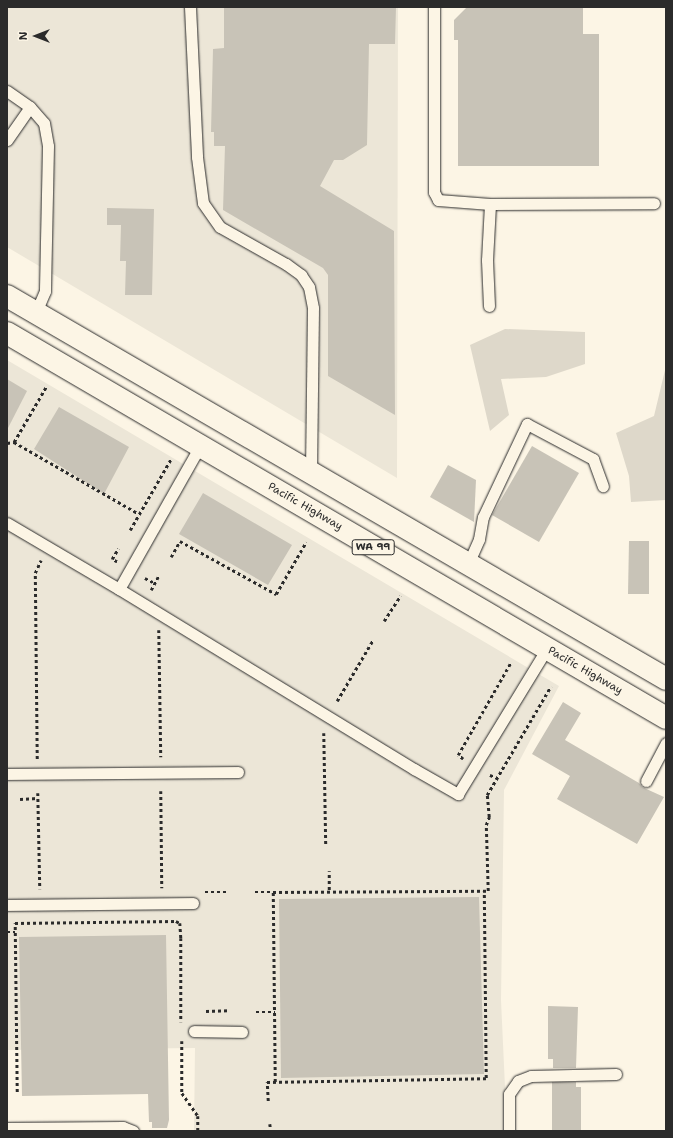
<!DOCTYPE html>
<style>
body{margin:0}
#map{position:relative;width:673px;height:1138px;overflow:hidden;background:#fcf5e5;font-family:"Shantell Sans",sans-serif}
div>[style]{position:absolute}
.built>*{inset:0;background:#ece6d7}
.green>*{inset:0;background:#ded8ca}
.building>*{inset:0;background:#c8c3b7}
.path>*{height:2.5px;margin-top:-1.25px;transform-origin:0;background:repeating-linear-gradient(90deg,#2b2b2b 0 3px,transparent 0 6px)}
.roads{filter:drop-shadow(0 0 1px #2b2b2b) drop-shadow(0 0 1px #2b2b2b)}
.lane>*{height:11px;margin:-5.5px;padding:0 5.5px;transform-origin:5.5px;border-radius:5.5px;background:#fcf5e5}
.highway>*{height:22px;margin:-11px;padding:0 11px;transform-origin:11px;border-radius:11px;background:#fcf5e5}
span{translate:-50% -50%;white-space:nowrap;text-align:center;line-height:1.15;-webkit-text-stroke:3px #fcf5e5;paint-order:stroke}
.shield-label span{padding:1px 3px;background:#fcf5e5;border:1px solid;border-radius:3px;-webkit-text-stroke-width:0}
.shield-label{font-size:10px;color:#2b2b2b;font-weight:700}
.street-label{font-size:11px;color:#2b2b2b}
.frame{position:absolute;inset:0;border:8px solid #2b2b2b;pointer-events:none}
.north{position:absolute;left:16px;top:16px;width:40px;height:40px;-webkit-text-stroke:3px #fcf5e5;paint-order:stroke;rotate:270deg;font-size:11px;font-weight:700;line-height:16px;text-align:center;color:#2b2b2b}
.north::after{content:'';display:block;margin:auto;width:14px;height:18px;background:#2b2b2b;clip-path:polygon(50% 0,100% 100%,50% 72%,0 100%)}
</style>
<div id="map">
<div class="built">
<i style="clip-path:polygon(7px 7px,398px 7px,397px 478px,7px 247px)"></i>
<i style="clip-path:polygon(7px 360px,559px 686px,504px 790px,501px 1000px,507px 1131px,194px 1131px,195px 1048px,7px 1050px)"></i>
</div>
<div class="green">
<i style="clip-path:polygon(505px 329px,585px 332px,585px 364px,546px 377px,501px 379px,509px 415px,490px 431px,470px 345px)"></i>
<i style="clip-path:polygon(666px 366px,666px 500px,631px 502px,629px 476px,616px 433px,654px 416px)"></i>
</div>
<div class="building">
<i style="clip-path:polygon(224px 7px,396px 7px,395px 44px,369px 44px,367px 145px,343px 160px,334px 160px,320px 186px,394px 231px,395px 415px,328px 376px,328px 275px,323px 268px,223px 210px,225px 146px,214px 146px,214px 132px,211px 132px,213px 49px,224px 48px)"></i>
<i style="clip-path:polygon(467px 7px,583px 7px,583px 34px,599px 34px,599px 166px,458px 166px,458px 40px,454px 40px,454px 20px)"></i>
<i style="clip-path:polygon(107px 208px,154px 209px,152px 295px,125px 295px,126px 261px,120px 261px,121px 225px,107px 225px)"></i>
<i style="clip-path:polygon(7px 379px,27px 391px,7px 430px)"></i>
<i style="clip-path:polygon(59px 407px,129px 447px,104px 494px,34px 449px)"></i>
<i style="clip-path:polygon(532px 446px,579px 473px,539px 542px,492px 515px)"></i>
<i style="clip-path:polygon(448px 465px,476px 480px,474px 522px,430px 497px)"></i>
<i style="clip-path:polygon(203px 493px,292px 545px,268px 585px,179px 534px)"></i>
<i style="clip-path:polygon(629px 541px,649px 541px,649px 594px,628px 594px)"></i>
<i style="clip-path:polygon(563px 702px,581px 713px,565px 740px,639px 783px,642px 787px,664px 797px,637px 844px,557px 799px,570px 776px,532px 754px)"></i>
<i style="clip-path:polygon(479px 897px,484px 1074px,281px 1078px,279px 899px)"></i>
<i style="clip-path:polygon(166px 935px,169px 1120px,167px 1128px,152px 1128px,152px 1122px,149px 1122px,148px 1094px,22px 1096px,19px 937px)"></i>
<i style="clip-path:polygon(548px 1006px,578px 1007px,576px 1068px,553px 1068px,553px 1059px,548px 1059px)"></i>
<i style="clip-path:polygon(552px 1082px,576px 1082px,576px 1087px,581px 1087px,581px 1131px,552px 1131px)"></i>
</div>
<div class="path">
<i style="left:14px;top:442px;width:64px;rotate:-59.8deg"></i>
<i style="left:7px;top:443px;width:7px;rotate:-8deg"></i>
<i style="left:14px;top:442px;width:144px;rotate:29.9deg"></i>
<i style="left:130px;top:530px;width:82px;rotate:-60deg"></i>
<i style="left:171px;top:557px;width:18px;rotate:-61deg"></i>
<i style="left:180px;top:541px;width:110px;rotate:28.9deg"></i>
<i style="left:276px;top:594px;width:60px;rotate:-60deg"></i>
<i style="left:117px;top:562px;width:6px;rotate:-149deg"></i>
<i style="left:112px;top:559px;width:12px;rotate:-59deg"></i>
<i style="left:145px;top:578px;width:11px;rotate:27deg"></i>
<i style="left:151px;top:590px;width:17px;rotate:-62deg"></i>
<i style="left:384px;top:621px;width:30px;rotate:-57deg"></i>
<i style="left:159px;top:630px;width:127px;rotate:89.1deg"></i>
<i style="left:337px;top:701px;width:71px;rotate:-59.5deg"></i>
<i style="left:324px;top:733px;width:113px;rotate:89deg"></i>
<i style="left:37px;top:759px;width:186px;rotate:-90.6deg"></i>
<i style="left:35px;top:573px;width:14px;rotate:-65deg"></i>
<i style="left:463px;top:759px;width:6px;rotate:-141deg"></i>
<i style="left:458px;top:755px;width:107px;rotate:-60.3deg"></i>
<i style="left:490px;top:775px;width:8px;rotate:23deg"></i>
<i style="left:161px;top:791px;width:97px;rotate:89.4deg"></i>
<i style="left:38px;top:793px;width:96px;rotate:88.8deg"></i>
<i style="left:20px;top:799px;width:18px;rotate:-3deg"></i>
<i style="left:329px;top:890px;width:19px;rotate:-90deg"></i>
<i style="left:205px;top:892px;width:21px"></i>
<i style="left:255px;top:892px;width:18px"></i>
<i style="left:7px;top:932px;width:8px"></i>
<i style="left:206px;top:1011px;width:23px;rotate:-2deg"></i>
<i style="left:256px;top:1012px;width:19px"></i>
<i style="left:182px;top:1041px;width:52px;rotate:90deg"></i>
<i style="left:182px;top:1093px;width:28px;rotate:55deg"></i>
<i style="left:198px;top:1116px;width:15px;rotate:90deg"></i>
<i style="left:275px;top:1082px;width:190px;rotate:-90.6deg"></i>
<i style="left:273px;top:892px;width:215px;rotate:-0.3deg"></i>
<i style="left:488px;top:891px;width:66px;rotate:-91.7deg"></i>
<i style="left:486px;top:825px;width:9px;rotate:-69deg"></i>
<i style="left:489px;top:817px;width:22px;rotate:-95deg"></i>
<i style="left:487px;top:795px;width:126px;rotate:-59.6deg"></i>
<i style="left:17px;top:1092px;width:169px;rotate:-90.7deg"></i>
<i style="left:15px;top:923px;width:161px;rotate:-0.7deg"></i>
<i style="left:176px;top:921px;width:4px;rotate:27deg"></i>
<i style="left:180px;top:923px;width:15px;rotate:86deg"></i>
<i style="left:181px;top:938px;width:84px;rotate:90deg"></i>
<i style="left:268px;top:1101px;width:19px;rotate:-93deg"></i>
<i style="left:267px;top:1082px;width:219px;rotate:-1deg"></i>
<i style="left:486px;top:1078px;width:187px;rotate:-90.6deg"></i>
<i style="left:270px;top:1124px;width:7px;rotate:82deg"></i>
</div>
<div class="roads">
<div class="lane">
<i style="left:190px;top:7px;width:150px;rotate:87.3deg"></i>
<i style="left:197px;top:157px;width:46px;rotate:82.6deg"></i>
<i style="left:203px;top:203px;width:29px;rotate:55deg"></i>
<i style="left:220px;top:227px;width:76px;rotate:29.3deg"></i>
<i style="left:286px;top:264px;width:19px;rotate:36deg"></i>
<i style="left:301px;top:275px;width:14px;rotate:56deg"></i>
<i style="left:309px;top:287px;width:21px;rotate:79deg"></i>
<i style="left:313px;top:308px;width:165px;rotate:90.7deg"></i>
<i style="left:434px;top:7px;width:185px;rotate:90deg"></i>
<i style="left:434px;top:192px;width:9px;rotate:63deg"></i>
<i style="left:438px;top:200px;width:52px;rotate:4.4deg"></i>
<i style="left:490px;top:204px;width:164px;rotate:-0.3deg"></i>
<i style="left:7px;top:91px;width:28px;rotate:35deg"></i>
<i style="left:30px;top:107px;width:21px;rotate:49deg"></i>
<i style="left:44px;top:123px;width:23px;rotate:80deg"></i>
<i style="left:48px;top:146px;width:145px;rotate:91.2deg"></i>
<i style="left:45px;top:291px;width:23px;rotate:113deg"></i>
<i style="left:7px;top:140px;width:40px;rotate:-55.1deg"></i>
<i style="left:489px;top:306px;width:46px;rotate:-92.5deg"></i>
<i style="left:487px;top:260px;width:56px;rotate:-86.9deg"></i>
<i style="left:200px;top:446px;width:164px;rotate:119.5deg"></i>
<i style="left:119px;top:589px;width:346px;rotate:31.4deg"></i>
<i style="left:414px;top:769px;width:51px;rotate:29.6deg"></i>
<i style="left:458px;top:794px;width:171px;rotate:-58.6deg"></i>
<i style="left:7px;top:523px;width:130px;rotate:30.5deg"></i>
<i style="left:468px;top:564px;width:27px;rotate:-66deg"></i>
<i style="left:479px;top:539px;width:22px;rotate:-80deg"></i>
<i style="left:483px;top:517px;width:103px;rotate:-64.7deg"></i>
<i style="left:527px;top:424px;width:75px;rotate:27.9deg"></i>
<i style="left:593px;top:459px;width:29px;rotate:70deg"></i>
<i style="left:7px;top:774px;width:231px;rotate:-0.5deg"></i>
<i style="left:646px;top:781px;width:43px;rotate:-62.2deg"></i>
<i style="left:7px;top:905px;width:186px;rotate:-0.6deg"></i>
<i style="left:194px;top:1031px;width:48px;rotate:1.2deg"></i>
<i style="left:7px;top:1128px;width:116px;rotate:-0.5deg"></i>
<i style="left:123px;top:1127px;width:11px;rotate:22deg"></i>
<i style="left:509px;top:1131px;width:37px;rotate:-90deg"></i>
<i style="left:509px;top:1094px;width:16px;rotate:-55deg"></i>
<i style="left:518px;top:1081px;width:14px;rotate:-21deg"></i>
<i style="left:531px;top:1076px;width:85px;rotate:-1.3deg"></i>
</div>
<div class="highway">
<i style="left:7px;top:296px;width:762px;rotate:30.16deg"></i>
<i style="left:7px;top:333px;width:763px;rotate:30.29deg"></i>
</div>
</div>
<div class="shield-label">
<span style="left:373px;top:547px">WA 99</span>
</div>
<div class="street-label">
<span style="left:305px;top:507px;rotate:30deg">Pacific Highway</span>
<span style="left:585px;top:671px;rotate:30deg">Pacific Highway</span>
</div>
<div class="frame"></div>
<div class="north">N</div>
</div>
